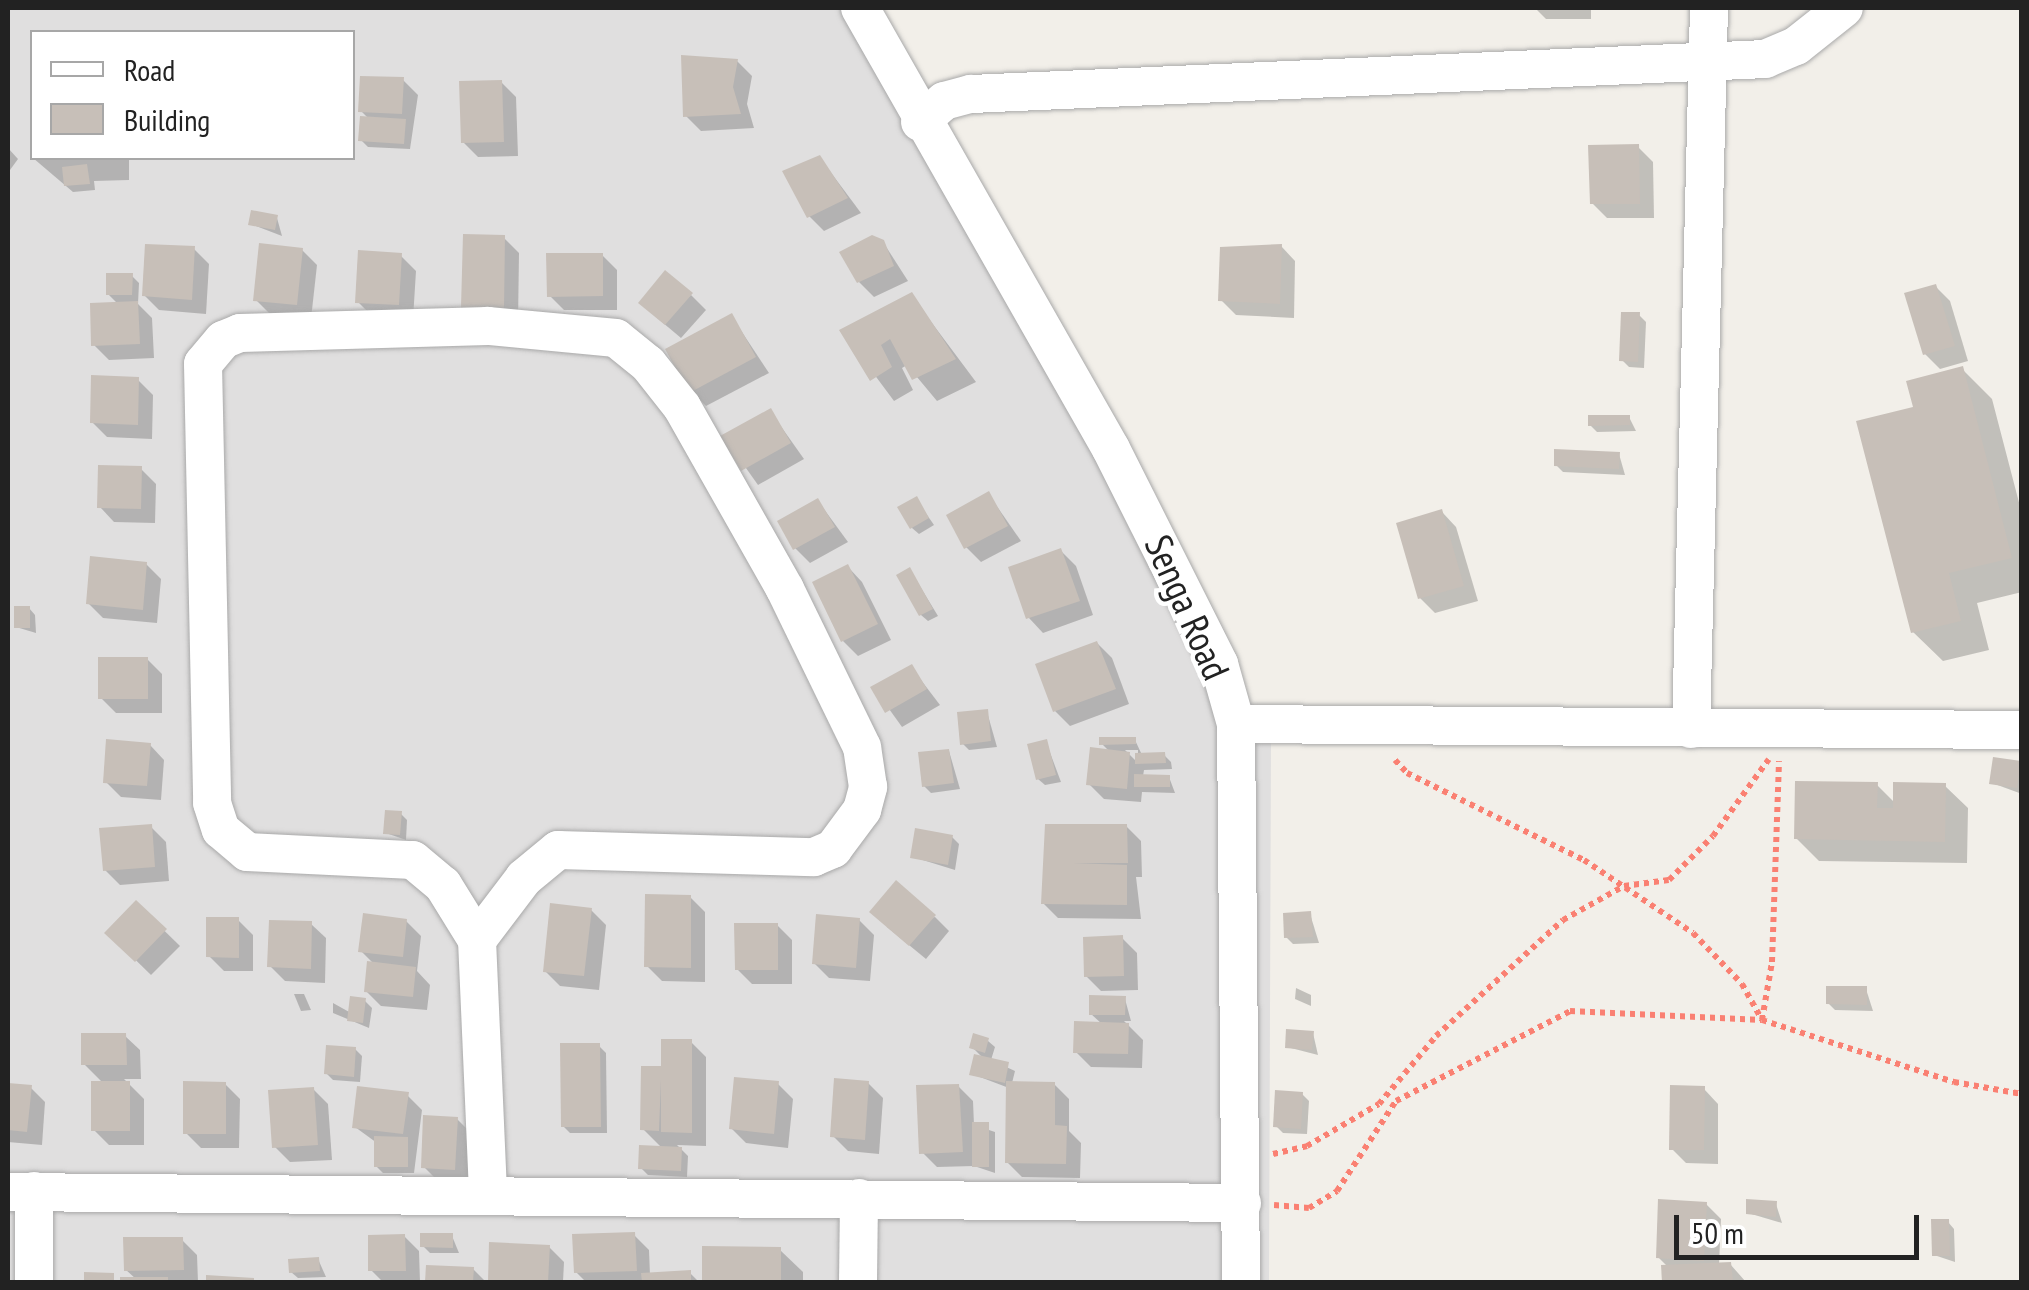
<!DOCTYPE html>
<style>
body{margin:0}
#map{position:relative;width:2029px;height:1290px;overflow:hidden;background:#f2efe9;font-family:"PT Sans Narrow",sans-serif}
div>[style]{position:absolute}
.residential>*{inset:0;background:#e0dfdf}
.shadow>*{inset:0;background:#0003}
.building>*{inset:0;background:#c7bfb8}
.path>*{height:6px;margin-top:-3px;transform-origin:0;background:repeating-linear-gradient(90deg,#fa8072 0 5px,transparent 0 10px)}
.roads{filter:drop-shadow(0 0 2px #a9a9a9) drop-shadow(0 0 2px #a9a9a9)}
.minor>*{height:38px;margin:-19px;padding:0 19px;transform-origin:19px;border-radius:19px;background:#fff}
span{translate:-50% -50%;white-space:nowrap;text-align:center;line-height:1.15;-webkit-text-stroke:9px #fff;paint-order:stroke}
.street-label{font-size:38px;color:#222}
.frame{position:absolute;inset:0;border:10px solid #222;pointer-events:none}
.legend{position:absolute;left:30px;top:30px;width:325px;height:130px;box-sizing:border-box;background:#fff;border:2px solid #a7a7a7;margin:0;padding:12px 18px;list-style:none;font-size:30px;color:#222}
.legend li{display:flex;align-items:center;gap:20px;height:50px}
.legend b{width:50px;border:2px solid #a7a7a7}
.scale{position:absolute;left:1674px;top:1215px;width:245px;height:45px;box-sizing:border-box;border:5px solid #222;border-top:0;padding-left:12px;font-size:30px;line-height:35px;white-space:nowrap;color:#222;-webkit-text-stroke:8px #fff;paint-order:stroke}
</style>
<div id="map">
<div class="residential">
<i style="clip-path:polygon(evenodd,8px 8px,868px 8px,1271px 744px,1269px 1282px,8px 1282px,8px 8px,32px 32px,352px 32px,352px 158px,32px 158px,32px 32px)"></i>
</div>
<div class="shadow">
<i style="clip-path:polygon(1535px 8px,1591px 8px,1591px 19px,1546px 19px)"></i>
<i style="clip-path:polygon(737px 61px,752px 76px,747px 104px,754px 128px,701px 131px,686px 116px)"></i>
<i style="clip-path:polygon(403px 80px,418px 95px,410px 149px,368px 147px,361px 140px,369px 119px,361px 111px)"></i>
<i style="clip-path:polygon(501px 82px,516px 97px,518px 156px,478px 157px,463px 142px)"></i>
<i style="clip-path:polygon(1638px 147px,1653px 162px,1654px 218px,1607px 218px,1592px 203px)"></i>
<i style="clip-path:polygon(8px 148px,18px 159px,10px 170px,8px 169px)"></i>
<i style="clip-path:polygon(33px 158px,129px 158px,129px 180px,94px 181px,95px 190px,73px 192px)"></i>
<i style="clip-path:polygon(820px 158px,861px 213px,824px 231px,809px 216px)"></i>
<i style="clip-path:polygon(277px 218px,282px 236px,251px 224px)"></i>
<i style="clip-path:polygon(504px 238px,519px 253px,518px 322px,479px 322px)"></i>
<i style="clip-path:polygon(883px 242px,908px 281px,874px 297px,859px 282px)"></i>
<i style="clip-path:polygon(1281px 246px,1295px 261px,1294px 318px,1236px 315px,1221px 300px)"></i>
<i style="clip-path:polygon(194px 249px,209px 264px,206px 314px,159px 310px,144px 295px)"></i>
<i style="clip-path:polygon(302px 250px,317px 265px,311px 319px,271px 315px,256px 300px)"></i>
<i style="clip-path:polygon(602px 255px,617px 270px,617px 310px,564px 310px,549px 295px)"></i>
<i style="clip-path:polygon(401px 256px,416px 271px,413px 319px,373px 317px,358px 302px)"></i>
<i style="clip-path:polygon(132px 276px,139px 283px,138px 304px,152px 318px,154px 358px,109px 360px,94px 345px,118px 304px,108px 294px)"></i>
<i style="clip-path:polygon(1935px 286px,1950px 301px,1968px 361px,1940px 369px,1925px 354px)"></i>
<i style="clip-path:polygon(691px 295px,706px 310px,681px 338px,656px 317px)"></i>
<i style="clip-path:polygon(911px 295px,976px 382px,937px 401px,907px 365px,902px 368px,913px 390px,894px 401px,842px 331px)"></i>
<i style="clip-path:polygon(1639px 315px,1646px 322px,1644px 368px,1629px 367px,1622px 360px)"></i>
<i style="clip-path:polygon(732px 317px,769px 373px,706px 406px,691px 391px)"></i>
<i style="clip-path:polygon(1962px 369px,1992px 399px,2022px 514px,2022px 592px,1977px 603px,1989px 650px,1943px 661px,1913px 632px,1916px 409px)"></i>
<i style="clip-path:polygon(138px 380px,153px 395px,152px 439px,107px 437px,92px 422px)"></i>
<i style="clip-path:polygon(770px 411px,804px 459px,758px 485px,724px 437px)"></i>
<i style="clip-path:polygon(1629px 417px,1636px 431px,1597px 432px,1590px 425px)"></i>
<i style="clip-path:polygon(1619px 454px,1625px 475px,1563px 472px,1556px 465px)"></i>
<i style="clip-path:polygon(141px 469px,156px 484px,155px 523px,114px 522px,100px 507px)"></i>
<i style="clip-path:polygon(989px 495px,1021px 541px,981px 562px,966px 547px)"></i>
<i style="clip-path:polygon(916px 499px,934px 525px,919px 534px,912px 528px)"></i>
<i style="clip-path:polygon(818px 501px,848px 542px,810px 563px,795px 548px)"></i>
<i style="clip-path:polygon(1442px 512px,1456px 527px,1478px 601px,1435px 613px,1420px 598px)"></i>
<i style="clip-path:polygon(1061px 551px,1076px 566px,1093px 615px,1043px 633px,1029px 618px)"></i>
<i style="clip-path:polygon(146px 564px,161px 579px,157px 623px,103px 618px,88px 603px)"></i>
<i style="clip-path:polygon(848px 567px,862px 582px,891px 640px,858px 656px,843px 641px)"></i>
<i style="clip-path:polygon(910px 570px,938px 616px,928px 621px,921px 615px)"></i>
<i style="clip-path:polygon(29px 608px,35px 615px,36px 633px,16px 627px)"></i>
<i style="clip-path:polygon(1097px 643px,1112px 658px,1129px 704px,1070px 726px,1055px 711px)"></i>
<i style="clip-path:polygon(147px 659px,162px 674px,162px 713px,116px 713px,101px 698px)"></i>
<i style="clip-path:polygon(911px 667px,940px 705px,902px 727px,874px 688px)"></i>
<i style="clip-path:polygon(987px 712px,997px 747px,969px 750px,962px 743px)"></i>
<i style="clip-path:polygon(evenodd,1135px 740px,1142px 755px,1164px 755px,1171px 762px,1172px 769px,1144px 770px,1143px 776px,1169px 777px,1175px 793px,1142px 792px,1141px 802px,1104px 799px,1089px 784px,1110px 752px,1102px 744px,1135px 740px,1125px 750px,1138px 750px,1138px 763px,1125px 750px)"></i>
<i style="clip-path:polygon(1046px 742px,1061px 782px,1045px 785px,1038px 779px)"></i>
<i style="clip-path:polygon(150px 745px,164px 760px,161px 800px,121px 797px,106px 782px)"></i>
<i style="clip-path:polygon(949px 751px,960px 789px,931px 793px,924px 786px)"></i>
<i style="clip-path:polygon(2020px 763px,2022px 794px,1992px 783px)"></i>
<i style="clip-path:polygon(1877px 785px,1895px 803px,1945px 786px,1968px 808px,1967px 863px,1819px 861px,1796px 838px)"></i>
<i style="clip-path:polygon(401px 814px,407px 820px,406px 840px,386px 833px)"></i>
<i style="clip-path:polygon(1126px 826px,1141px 841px,1142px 877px,1136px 877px,1141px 919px,1058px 918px,1043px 903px,1048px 827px)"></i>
<i style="clip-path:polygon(151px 827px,166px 842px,169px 881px,120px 885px,105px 870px)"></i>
<i style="clip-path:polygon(952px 837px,959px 844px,955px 870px,913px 857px)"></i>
<i style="clip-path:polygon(690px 897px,705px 912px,705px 982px,662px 981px,647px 966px)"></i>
<i style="clip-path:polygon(136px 903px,180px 946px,151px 975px,108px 933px)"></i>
<i style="clip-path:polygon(591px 910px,606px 925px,599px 990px,560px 986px,545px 971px)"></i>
<i style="clip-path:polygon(1310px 914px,1319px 943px,1293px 944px,1286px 937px)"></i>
<i style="clip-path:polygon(935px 917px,949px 931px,926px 959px,887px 927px)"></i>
<i style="clip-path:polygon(238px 920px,253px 935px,253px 971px,224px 971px,209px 956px)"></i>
<i style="clip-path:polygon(859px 920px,874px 935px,870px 981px,829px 978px,814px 963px)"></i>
<i style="clip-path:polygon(406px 921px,421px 936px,417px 971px,430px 985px,427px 1010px,381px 1006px,366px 991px,375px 965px,361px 951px)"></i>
<i style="clip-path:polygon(311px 924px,326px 938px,325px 983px,285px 981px,270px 966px)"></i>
<i style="clip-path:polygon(777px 925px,792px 940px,792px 984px,752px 984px,737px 969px)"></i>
<i style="clip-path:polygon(1122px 938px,1137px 953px,1138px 990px,1101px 991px,1086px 976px)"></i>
<i style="clip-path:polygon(1296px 988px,1311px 995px,1311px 1006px,1295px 999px)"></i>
<i style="clip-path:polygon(1866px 989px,1873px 1011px,1835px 1010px,1828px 1003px)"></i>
<i style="clip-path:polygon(294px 994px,304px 994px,311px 1010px,301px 1011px)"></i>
<i style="clip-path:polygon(1125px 999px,1131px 1021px,1124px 1021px,1143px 1040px,1142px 1068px,1091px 1067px,1076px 1052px,1102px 1024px,1091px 1014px)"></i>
<i style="clip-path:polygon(365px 1001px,372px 1008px,369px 1028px,333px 1013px,333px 1003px,351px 1013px)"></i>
<i style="clip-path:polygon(1313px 1033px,1318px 1055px,1287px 1047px)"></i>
<i style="clip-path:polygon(125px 1036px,140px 1050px,141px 1079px,124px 1079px,144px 1099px,144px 1145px,109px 1145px,94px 1130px,104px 1084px,84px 1064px)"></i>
<i style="clip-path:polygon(988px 1041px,995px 1047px,991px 1060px,1015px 1071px,1012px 1083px,1054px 1084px,1069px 1099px,1069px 1131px,1081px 1143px,1080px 1178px,1022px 1177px,1007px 1162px,1009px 1088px,972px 1074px,983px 1058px,972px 1047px)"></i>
<i style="clip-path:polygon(691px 1042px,706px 1057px,706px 1146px,677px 1145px,688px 1156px,687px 1177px,648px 1175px,641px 1168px,662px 1148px,643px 1129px,664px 1069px)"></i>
<i style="clip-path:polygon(599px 1046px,606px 1053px,607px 1133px,570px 1133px,563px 1126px)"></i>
<i style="clip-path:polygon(355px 1049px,362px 1056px,360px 1082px,333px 1080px,326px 1073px)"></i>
<i style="clip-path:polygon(868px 1083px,883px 1098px,879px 1154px,848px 1151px,833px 1136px)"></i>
<i style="clip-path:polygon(225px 1084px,240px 1099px,239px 1148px,201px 1148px,186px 1133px)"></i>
<i style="clip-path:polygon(778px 1084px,793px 1099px,788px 1148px,746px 1143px,731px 1128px)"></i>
<i style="clip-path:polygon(8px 1085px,30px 1087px,45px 1102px,42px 1145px,8px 1142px)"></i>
<i style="clip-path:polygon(958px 1086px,973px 1101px,974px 1125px,995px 1132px,995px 1173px,974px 1166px,937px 1167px,922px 1152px)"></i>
<i style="clip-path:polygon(313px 1089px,328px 1104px,332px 1160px,290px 1162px,275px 1147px)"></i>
<i style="clip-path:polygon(1704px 1089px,1718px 1104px,1718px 1164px,1686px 1163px,1672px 1149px)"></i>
<i style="clip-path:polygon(1302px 1094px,1309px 1101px,1307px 1134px,1283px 1133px,1276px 1126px)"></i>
<i style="clip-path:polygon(407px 1095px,422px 1110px,414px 1173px,383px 1173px,376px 1166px,377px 1143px,355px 1127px)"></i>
<i style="clip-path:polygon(457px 1119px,472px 1134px,469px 1184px,439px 1182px,424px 1167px)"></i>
<i style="clip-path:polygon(1706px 1204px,1721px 1219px,1719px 1265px,1730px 1264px,1746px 1282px,1664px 1282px,1668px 1267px,1658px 1257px)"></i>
<i style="clip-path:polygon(1776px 1204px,1782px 1223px,1748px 1213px)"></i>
<i style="clip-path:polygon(1948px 1222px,1954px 1229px,1955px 1262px,1934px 1255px)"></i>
<i style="clip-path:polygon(634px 1235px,649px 1250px,650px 1275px,690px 1273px,699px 1282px,571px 1282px,585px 1281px,576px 1272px)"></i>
<i style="clip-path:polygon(404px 1236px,419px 1251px,420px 1282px,353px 1282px,381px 1280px,371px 1270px)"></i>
<i style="clip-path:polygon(452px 1236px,459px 1253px,430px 1253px,423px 1246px)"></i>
<i style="clip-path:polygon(182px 1240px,197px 1255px,198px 1282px,123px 1282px,136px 1279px,126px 1270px)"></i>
<i style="clip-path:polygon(491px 1245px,549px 1247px,564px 1262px,563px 1282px,490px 1282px)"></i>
<i style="clip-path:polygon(705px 1249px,780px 1250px,803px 1272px,803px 1282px,705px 1282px)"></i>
<i style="clip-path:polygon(318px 1259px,326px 1277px,298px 1278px,291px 1272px)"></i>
<i style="clip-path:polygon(428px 1267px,473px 1269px,486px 1282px,427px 1282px)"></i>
</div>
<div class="building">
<i style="clip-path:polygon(681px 55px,738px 59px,733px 87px,741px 114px,683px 117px)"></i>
<i style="clip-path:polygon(360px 76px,404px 77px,402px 114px,358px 112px)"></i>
<i style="clip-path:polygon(502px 80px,504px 142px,461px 143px,459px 81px)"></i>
<i style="clip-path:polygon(360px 116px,406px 119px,404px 144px,358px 141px)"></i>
<i style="clip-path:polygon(1639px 144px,1640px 204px,1590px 204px,1588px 145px)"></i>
<i style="clip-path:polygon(820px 155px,848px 198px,807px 218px,782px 171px)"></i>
<i style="clip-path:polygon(87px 164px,90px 184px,64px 186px,62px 167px)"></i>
<i style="clip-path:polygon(251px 210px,278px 215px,275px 230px,248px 225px)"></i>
<i style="clip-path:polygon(463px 234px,505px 235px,504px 309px,461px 308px)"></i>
<i style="clip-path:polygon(872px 235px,884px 240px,894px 266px,857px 283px,839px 252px)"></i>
<i style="clip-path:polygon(259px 243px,303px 248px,297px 305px,253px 301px)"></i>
<i style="clip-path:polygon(145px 244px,195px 246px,192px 300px,142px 296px)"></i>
<i style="clip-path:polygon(1282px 244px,1280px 304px,1218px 301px,1220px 247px)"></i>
<i style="clip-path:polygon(358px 250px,402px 253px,399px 305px,355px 303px)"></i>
<i style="clip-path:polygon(546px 253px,603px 253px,603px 296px,547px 297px)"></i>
<i style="clip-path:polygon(665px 270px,693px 293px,665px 325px,638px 303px)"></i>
<i style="clip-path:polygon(106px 273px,133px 273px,132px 295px,106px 295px)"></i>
<i style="clip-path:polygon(1936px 284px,1955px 346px,1923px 355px,1904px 293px)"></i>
<i style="clip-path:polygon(912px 292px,956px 359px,912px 380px,890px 339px,881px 345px,892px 367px,870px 381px,839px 330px)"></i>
<i style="clip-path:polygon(138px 301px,140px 344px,91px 346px,90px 303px)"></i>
<i style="clip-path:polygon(1621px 312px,1640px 312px,1638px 362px,1619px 361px)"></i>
<i style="clip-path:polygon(732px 313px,756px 357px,689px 393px,665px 349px)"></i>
<i style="clip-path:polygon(1963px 366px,2012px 558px,1949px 573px,1961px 621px,1911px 633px,1856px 421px,1913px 407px,1906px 381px)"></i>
<i style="clip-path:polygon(91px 375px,139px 377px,138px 425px,90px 423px)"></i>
<i style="clip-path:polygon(771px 408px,791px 443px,741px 471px,720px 436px)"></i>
<i style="clip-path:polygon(1588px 415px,1630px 415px,1630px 425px,1588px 426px)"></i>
<i style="clip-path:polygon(1554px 449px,1620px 452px,1619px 469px,1554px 466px)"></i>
<i style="clip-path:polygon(98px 465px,142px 466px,141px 509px,97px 508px)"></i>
<i style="clip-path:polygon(989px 491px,1008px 526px,964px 549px,946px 515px)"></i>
<i style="clip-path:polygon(917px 496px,929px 518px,910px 529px,897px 507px)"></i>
<i style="clip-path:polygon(818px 498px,835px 527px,793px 550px,777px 521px)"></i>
<i style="clip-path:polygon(1442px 509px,1464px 586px,1418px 599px,1396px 523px)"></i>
<i style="clip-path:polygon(1061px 548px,1080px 601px,1026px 619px,1008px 567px)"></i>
<i style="clip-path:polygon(90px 556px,147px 562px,143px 610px,86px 604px)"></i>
<i style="clip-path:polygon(848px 564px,878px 624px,841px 642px,812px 582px)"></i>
<i style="clip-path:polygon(910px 567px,933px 609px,919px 616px,896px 575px)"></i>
<i style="clip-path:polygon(14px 606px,30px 606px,30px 628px,14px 628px)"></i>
<i style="clip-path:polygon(1097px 641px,1116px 689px,1053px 712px,1035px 664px)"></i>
<i style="clip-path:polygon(98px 657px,148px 657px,148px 699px,98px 699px)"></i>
<i style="clip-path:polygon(912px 664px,927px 689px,885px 713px,870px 687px)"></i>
<i style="clip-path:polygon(988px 709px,991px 741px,960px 745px,957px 712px)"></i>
<i style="clip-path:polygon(1099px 737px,1136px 737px,1136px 744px,1099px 745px)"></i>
<i style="clip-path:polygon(106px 739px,151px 743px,147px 786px,103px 783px)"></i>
<i style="clip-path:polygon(1047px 739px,1056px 775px,1036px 780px,1027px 744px)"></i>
<i style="clip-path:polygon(1090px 747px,1130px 752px,1127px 789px,1086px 785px)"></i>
<i style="clip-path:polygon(949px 749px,954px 783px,922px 787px,918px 752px)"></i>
<i style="clip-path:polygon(1165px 752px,1166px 763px,1135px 764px,1135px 753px)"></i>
<i style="clip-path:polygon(1993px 757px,2021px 761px,2017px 788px,1989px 784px)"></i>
<i style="clip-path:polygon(1134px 774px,1170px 775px,1170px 787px,1134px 787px)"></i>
<i style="clip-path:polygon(1795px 781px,1878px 782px,1877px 808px,1893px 808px,1893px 782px,1946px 783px,1945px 842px,1794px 839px)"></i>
<i style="clip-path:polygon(385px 810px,402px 811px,400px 835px,383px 834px)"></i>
<i style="clip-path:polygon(152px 824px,155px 867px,103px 871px,99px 828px)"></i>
<i style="clip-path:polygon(1045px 824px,1127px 824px,1128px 863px,1073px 863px,1127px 865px,1127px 905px,1041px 904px)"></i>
<i style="clip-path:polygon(915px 828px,953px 835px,948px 865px,910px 858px)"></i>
<i style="clip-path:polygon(896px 880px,936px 915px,909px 946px,869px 912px)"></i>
<i style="clip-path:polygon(645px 894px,691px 895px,691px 968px,644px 967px)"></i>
<i style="clip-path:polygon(136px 900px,167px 929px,135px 962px,104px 933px)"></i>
<i style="clip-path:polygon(550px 903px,592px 908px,584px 976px,543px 972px)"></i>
<i style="clip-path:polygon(1311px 911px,1313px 937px,1284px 938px,1283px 913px)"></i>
<i style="clip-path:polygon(363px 913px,407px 919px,403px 957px,358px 952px)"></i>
<i style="clip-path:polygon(816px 914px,860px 918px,856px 968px,812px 964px)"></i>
<i style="clip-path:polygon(206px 917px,239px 917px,239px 958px,206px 957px)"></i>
<i style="clip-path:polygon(269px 920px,312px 921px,311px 969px,267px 967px)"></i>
<i style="clip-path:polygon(734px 923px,778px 923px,778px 970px,735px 970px)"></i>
<i style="clip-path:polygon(1123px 935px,1124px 976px,1084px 977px,1083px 937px)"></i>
<i style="clip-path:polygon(367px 961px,416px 967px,413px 997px,364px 992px)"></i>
<i style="clip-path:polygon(1826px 986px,1867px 986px,1867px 1005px,1826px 1004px)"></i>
<i style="clip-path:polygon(1089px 995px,1126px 996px,1125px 1015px,1089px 1015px)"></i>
<i style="clip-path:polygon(350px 996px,366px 998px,363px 1023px,347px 1021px)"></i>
<i style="clip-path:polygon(1074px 1021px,1129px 1023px,1128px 1054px,1073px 1053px)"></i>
<i style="clip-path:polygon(1286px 1029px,1314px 1031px,1312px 1050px,1285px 1048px)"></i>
<i style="clip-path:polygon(81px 1033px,126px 1033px,127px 1065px,81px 1065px)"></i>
<i style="clip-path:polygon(973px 1033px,989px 1038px,985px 1053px,969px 1048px)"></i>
<i style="clip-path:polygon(661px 1039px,692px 1039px,692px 1133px,661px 1132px,661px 1079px,659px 1131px,640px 1130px,641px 1066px,661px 1066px)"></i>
<i style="clip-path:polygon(560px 1043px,600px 1043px,601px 1127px,561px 1127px)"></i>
<i style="clip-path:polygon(326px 1045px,356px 1047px,354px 1077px,324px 1074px)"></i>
<i style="clip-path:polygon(974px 1054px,1009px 1062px,1005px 1083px,969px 1075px)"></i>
<i style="clip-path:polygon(734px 1077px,779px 1081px,774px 1134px,729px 1129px)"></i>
<i style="clip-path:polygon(834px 1078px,869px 1081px,865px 1140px,830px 1137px)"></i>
<i style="clip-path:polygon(91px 1081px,130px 1081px,130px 1131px,91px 1131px)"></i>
<i style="clip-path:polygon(183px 1081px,226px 1082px,226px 1134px,183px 1134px)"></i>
<i style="clip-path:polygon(1006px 1081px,1055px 1082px,1055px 1125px,1067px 1126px,1066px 1164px,1005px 1163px)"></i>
<i style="clip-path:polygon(8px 1083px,32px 1085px,27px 1132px,8px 1130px)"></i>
<i style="clip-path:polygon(959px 1084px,963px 1152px,919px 1154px,916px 1085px)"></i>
<i style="clip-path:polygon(1670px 1085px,1705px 1086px,1704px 1150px,1669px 1150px)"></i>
<i style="clip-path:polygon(357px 1086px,409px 1092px,403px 1134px,352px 1128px)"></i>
<i style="clip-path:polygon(314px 1087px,318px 1145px,272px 1148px,268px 1090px)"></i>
<i style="clip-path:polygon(1275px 1090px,1303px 1092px,1301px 1129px,1273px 1127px)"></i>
<i style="clip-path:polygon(423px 1115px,458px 1117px,455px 1170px,421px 1168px)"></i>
<i style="clip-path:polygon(972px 1122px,989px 1122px,989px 1167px,972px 1167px)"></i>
<i style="clip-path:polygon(374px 1136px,408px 1137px,408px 1167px,374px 1167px)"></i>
<i style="clip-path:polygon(639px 1145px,682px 1147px,681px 1171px,638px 1169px)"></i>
<i style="clip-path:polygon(1658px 1199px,1707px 1202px,1704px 1261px,1656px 1258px)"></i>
<i style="clip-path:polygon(1746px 1199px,1777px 1201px,1776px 1217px,1746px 1214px)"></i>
<i style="clip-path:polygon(1931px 1219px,1949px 1219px,1950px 1256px,1932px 1256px)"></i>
<i style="clip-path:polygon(635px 1232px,637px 1271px,574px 1273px,572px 1234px)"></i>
<i style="clip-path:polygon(420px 1233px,453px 1233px,453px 1248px,420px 1247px)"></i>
<i style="clip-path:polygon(405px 1234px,406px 1271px,368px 1271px,368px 1235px)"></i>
<i style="clip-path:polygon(123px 1237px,183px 1237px,184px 1270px,124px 1271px)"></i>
<i style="clip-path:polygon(489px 1242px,550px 1245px,548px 1282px,488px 1282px)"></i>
<i style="clip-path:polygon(702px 1246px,781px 1247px,781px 1282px,702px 1282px)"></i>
<i style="clip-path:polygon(319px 1257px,320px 1271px,289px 1273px,288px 1259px)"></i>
<i style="clip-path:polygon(1731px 1262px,1733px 1281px,1662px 1282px,1661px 1265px)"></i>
<i style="clip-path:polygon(426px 1265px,474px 1267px,473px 1282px,425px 1282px)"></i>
<i style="clip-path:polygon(691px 1270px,691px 1282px,642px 1282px,641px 1273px)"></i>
<i style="clip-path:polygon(84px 1272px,114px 1273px,114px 1282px,84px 1282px)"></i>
<i style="clip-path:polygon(206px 1275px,254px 1278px,254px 1282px,206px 1282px)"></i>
<i style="clip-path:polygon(120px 1277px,168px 1277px,168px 1282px,120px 1282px)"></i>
</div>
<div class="path">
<i style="left:1395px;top:760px;width:18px;rotate:47deg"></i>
<i style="left:1407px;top:773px;width:197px;rotate:26.2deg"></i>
<i style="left:1584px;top:860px;width:131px;rotate:33.8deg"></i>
<i style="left:1693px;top:933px;width:71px;rotate:46.1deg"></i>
<i style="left:1742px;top:984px;width:41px;rotate:60.9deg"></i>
<i style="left:1762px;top:1020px;width:59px;rotate:-80.2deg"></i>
<i style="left:1772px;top:962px;width:201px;rotate:-88deg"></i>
<i style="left:1273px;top:1154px;width:35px;rotate:-13deg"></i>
<i style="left:1307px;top:1146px;width:83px;rotate:-30.3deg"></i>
<i style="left:1379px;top:1104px;width:89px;rotate:-50deg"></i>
<i style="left:1436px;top:1036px;width:172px;rotate:-42.4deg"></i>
<i style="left:1563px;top:920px;width:70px;rotate:-29.1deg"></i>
<i style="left:1624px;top:886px;width:45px;rotate:-7.6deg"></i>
<i style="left:1669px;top:880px;width:62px;rotate:-45deg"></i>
<i style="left:1713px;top:836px;width:95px;rotate:-54deg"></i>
<i style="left:1274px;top:1205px;width:35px;rotate:5deg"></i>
<i style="left:1309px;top:1208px;width:33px;rotate:-31deg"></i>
<i style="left:1337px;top:1191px;width:108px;rotate:-56.8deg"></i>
<i style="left:1396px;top:1101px;width:196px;rotate:-27.3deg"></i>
<i style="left:1570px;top:1011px;width:192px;rotate:2.7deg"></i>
<i style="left:1762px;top:1020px;width:202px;rotate:17.9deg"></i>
<i style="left:1954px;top:1082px;width:69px;rotate:10deg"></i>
</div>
<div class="roads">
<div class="minor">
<i style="left:860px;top:8px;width:507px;rotate:60.35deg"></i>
<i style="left:1111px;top:449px;width:241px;rotate:63.3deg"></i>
<i style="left:1219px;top:664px;width:62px;rotate:74.2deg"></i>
<i style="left:1236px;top:724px;width:558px;rotate:89.49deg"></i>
<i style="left:920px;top:122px;width:32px;rotate:-41deg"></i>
<i style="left:944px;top:101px;width:28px;rotate:-15deg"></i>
<i style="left:971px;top:94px;width:795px;rotate:-2.52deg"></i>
<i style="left:1765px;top:59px;width:34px;rotate:-23deg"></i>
<i style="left:1796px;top:46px;width:61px;rotate:-38.4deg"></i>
<i style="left:1236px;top:724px;width:786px;rotate:0.44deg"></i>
<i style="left:1691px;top:729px;width:721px;rotate:-88.57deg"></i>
<i style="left:477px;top:940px;width:78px;rotate:-52.8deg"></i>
<i style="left:524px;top:878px;width:44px;rotate:-39.5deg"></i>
<i style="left:558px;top:850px;width:256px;rotate:1.6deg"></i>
<i style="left:814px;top:857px;width:21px;rotate:-23deg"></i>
<i style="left:833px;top:849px;width:49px;rotate:-53.4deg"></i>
<i style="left:862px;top:810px;width:24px;rotate:-75deg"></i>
<i style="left:868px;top:787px;width:40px;rotate:-98.5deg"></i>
<i style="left:862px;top:747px;width:176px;rotate:-116deg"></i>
<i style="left:785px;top:589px;width:209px;rotate:-119.5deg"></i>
<i style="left:682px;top:407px;width:55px;rotate:-128.3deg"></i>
<i style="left:648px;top:364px;width:41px;rotate:-140.9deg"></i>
<i style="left:616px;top:338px;width:129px;rotate:-174.6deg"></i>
<i style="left:488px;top:326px;width:248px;rotate:178.4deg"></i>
<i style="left:240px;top:333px;width:18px;rotate:158deg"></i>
<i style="left:223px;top:340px;width:31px;rotate:130deg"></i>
<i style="left:203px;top:364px;width:439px;rotate:88.8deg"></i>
<i style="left:212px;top:803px;width:28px;rotate:72deg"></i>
<i style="left:221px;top:830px;width:34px;rotate:40deg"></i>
<i style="left:247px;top:852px;width:166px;rotate:2.8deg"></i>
<i style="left:413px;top:860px;width:39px;rotate:40deg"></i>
<i style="left:443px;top:885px;width:65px;rotate:58.3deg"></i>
<i style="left:477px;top:940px;width:251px;rotate:87.5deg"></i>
<i style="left:8px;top:1192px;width:1234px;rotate:0.51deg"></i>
<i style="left:34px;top:1282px;width:91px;rotate:-90deg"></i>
<i style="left:858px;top:1282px;width:84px;rotate:-89.3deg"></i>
</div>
</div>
<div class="street-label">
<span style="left:1188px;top:607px;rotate:66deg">Senga Road</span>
</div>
<div class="frame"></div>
<ul class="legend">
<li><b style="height:12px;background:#fff"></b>Road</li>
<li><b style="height:28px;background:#c7bfb8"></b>Building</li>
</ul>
<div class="scale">50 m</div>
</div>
